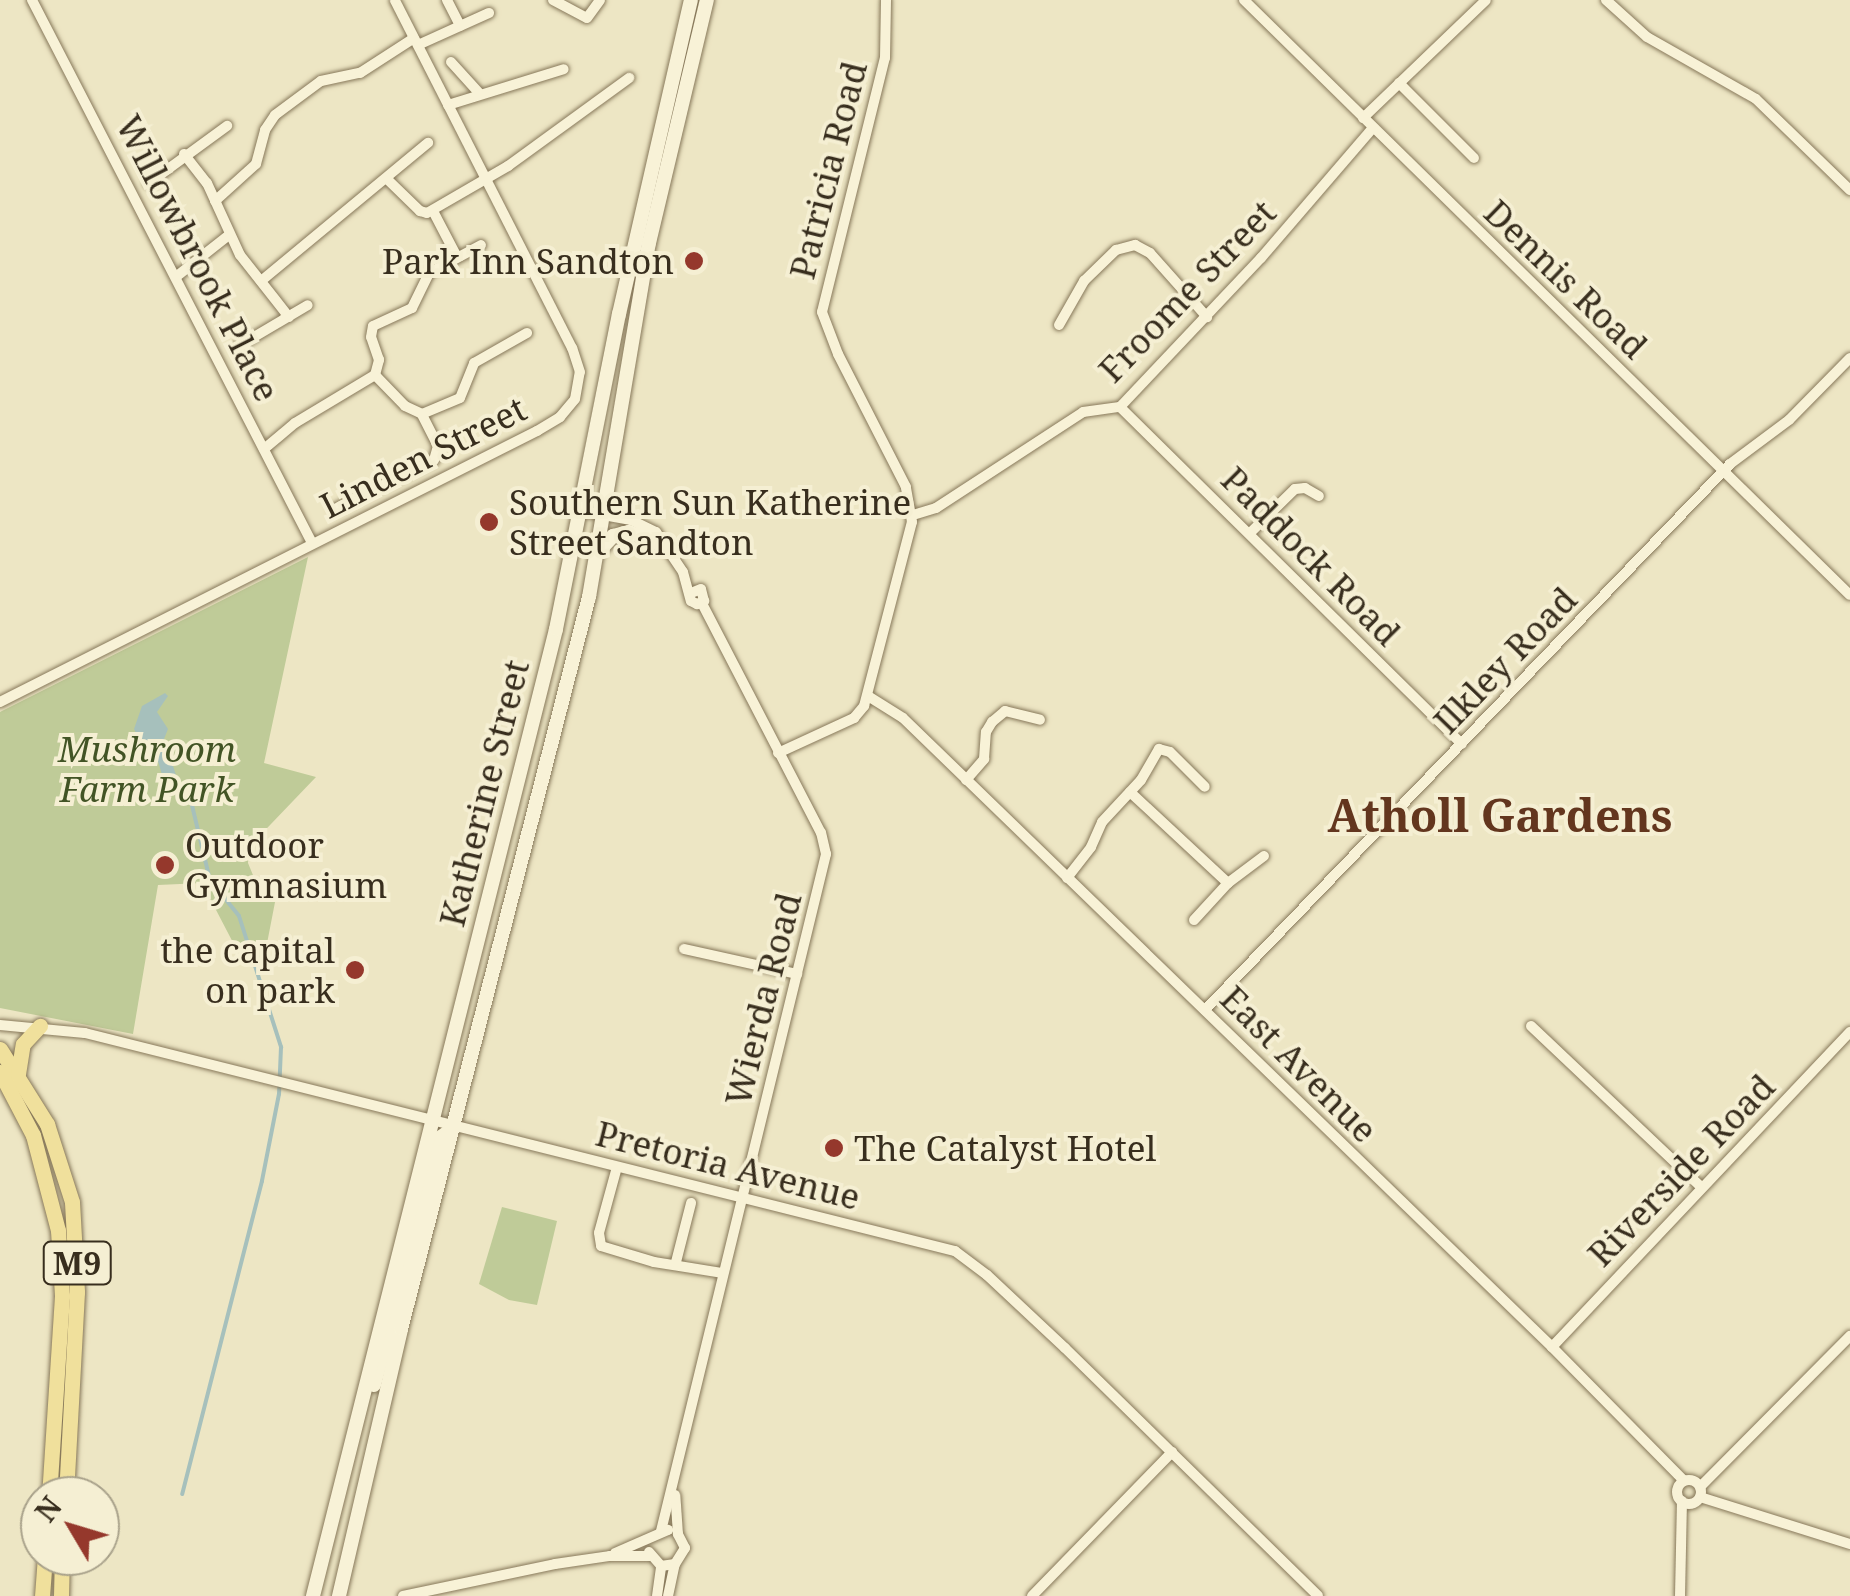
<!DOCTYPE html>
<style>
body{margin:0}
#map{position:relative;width:1850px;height:1596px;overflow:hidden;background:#ede6c4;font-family:"Noto Serif",serif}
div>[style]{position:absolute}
.green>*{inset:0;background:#bfcb98}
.water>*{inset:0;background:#a6c0bc}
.stream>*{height:4px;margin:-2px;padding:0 2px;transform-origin:2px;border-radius:2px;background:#a6c0bc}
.roads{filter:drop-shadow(0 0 2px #87785a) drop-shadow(0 0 2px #87785a)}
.minor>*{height:10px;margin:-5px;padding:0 5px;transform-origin:5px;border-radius:5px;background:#f8f2d7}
.minor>.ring{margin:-5px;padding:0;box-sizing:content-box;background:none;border:10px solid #f8f2d7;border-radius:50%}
.secondary>*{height:14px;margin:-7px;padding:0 7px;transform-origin:7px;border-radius:7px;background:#f8f2d7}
.primary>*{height:15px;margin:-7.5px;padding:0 7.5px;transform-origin:7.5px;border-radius:7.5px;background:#f0e09c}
.dots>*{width:28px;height:28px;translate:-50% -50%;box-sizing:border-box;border:5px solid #f5efd3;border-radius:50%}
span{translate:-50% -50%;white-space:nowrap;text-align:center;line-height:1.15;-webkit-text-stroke:8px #f5efd3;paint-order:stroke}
.shield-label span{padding:2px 8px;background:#f5efd3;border:2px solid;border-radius:8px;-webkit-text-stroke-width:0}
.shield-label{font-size:32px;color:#382e1e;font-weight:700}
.street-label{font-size:35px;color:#382e1e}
.poi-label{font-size:35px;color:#382e1e}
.right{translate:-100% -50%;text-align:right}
.left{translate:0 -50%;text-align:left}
.park-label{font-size:35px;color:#425425;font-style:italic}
.district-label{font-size:45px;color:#63361e;font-weight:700}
.north{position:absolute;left:20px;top:1476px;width:100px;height:100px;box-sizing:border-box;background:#f5efd3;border:2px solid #a9a28b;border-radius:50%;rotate:308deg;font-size:28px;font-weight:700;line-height:40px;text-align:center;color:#382e1e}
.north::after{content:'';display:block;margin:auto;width:35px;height:45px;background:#95382c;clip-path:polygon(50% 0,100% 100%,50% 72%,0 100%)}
</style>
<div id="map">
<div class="green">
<i style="clip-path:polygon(308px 557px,264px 763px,316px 777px,249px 847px,248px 863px,255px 880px,263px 893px,276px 897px,264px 959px,240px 956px,202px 883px,158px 885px,133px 1034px,0 1008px,0 712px)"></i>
<i style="clip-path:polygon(502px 1207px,557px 1221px,537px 1305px,509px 1300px,479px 1284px)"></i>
</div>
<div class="water">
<i style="clip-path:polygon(165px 693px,168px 696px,157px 712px,168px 729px,164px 739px,180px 787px,163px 778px,155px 751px,140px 741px,134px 729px,142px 706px)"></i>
</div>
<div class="stream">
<i style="left:180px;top:787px;width:14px;rotate:45deg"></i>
<i style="left:190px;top:797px;width:85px;rotate:76.5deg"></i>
<i style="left:210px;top:880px;width:46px;rotate:51.1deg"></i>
<i style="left:239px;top:916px;width:138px;rotate:72.2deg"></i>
<i style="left:281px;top:1047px;width:47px;rotate:92.4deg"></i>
<i style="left:279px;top:1094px;width:89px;rotate:101.1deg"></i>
<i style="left:262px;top:1181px;width:323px;rotate:104.3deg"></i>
</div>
<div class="roads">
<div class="minor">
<i style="left:32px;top:0;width:611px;rotate:62.72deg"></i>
<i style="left:447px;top:0;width:29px;rotate:63deg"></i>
<i style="left:553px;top:0;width:38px;rotate:28deg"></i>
<i style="left:587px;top:18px;width:22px;rotate:-54deg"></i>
<i style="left:1244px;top:0;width:849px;rotate:44.48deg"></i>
<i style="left:1606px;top:0;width:55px;rotate:42.1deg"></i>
<i style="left:1647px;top:37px;width:125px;rotate:29.6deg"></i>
<i style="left:1756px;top:99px;width:131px;rotate:44.1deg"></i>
<i style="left:418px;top:45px;width:78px;rotate:-24.3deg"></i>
<i style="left:451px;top:62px;width:43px;rotate:47.8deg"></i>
<i style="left:1399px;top:83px;width:106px;rotate:45deg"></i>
<i style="left:448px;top:105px;width:121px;rotate:-17.2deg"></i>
<i style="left:1363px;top:118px;width:170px;rotate:-43.8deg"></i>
<i style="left:184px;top:154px;width:37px;rotate:52deg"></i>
<i style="left:207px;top:183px;width:79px;rotate:65.4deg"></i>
<i style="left:240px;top:255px;width:79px;rotate:51.7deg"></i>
<i style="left:388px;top:180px;width:45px;rotate:44.1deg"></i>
<i style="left:420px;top:211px;width:7px;rotate:16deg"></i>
<i style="left:427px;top:213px;width:94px;rotate:-30.1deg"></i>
<i style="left:508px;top:166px;width:150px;rotate:-36deg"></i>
<i style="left:149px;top:183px;width:97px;rotate:-36.2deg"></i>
<i style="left:215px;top:201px;width:55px;rotate:-42.1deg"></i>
<i style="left:256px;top:164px;width:35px;rotate:-75deg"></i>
<i style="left:265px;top:130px;width:18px;rotate:-56deg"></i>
<i style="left:275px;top:115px;width:57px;rotate:-36.5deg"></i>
<i style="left:321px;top:81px;width:40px;rotate:-12deg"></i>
<i style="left:360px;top:73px;width:64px;rotate:-32.9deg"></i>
<i style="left:433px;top:211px;width:52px;rotate:62.4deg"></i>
<i style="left:177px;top:276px;width:66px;rotate:-38.3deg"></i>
<i style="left:261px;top:281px;width:217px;rotate:-39.6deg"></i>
<i style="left:1059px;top:325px;width:51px;rotate:-60.4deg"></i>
<i style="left:1084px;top:281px;width:45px;rotate:-44.1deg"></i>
<i style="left:1116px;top:250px;width:20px;rotate:-15deg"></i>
<i style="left:1135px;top:245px;width:17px;rotate:28deg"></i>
<i style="left:1150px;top:253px;width:86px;rotate:48.3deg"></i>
<i style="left:237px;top:347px;width:82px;rotate:-30.6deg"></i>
<i style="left:375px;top:375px;width:43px;rotate:45.9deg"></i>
<i style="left:405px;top:406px;width:19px;rotate:25deg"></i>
<i style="left:422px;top:414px;width:41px;rotate:-22.8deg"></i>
<i style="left:460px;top:398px;width:38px;rotate:-68deg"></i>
<i style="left:474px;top:363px;width:61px;rotate:-29.5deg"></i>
<i style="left:1120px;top:407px;width:480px;rotate:44.6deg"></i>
<i style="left:264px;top:449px;width:40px;rotate:-40deg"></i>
<i style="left:295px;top:423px;width:93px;rotate:-31deg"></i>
<i style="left:375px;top:375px;width:16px;rotate:-75deg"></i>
<i style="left:379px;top:360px;width:24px;rotate:-109deg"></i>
<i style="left:371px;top:337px;width:11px;rotate:-80deg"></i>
<i style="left:373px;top:326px;width:43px;rotate:-24.8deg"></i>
<i style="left:412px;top:308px;width:39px;rotate:-64deg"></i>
<i style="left:429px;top:273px;width:59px;rotate:-28.3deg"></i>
<i style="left:335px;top:509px;width:110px;rotate:-26.3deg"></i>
<i style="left:434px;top:460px;width:15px;rotate:-74deg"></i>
<i style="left:438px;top:446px;width:36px;rotate:-117deg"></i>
<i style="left:581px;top:511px;width:51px;rotate:10.2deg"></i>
<i style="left:631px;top:520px;width:28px;rotate:26deg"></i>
<i style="left:656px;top:532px;width:48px;rotate:56deg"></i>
<i style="left:683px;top:572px;width:30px;rotate:75deg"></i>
<i style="left:691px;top:601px;width:7px;rotate:27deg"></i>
<i style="left:697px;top:604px;width:8px;rotate:-23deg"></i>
<i style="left:704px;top:601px;width:12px;rotate:-104deg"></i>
<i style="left:701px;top:589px;width:11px;rotate:158deg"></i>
<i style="left:913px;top:515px;width:24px;rotate:-17deg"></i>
<i style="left:936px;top:508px;width:176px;rotate:-33.1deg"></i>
<i style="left:1083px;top:412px;width:37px;rotate:-8deg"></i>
<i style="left:1120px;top:407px;width:205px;rotate:-46.6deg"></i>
<i style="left:1261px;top:258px;width:172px;rotate:-49.3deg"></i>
<i style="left:1250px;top:533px;width:63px;rotate:-44.4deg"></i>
<i style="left:1295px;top:489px;width:10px;rotate:-6deg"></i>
<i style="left:1305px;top:488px;width:16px;rotate:30deg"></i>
<i style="left:868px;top:696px;width:41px;rotate:32.2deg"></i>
<i style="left:903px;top:718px;width:904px;rotate:44.1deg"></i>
<i style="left:1552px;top:1347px;width:188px;rotate:45.4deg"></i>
<i style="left:0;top:702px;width:602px;rotate:-26.78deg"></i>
<i style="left:537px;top:431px;width:27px;rotate:-31deg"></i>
<i style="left:560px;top:417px;width:23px;rotate:-50deg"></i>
<i style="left:575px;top:399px;width:27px;rotate:-80deg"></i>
<i style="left:580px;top:372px;width:25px;rotate:-108deg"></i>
<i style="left:572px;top:348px;width:390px;rotate:-117deg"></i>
<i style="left:778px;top:753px;width:84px;rotate:-24.7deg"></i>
<i style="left:854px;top:718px;width:16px;rotate:-50deg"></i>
<i style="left:864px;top:706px;width:190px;rotate:-75.4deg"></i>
<i style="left:912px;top:522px;width:36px;rotate:-100deg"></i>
<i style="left:906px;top:487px;width:149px;rotate:-117.1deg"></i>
<i style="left:838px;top:354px;width:45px;rotate:-110.9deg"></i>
<i style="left:822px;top:312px;width:262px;rotate:-76.1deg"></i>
<i style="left:885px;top:58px;width:58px;rotate:-89deg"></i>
<i style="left:966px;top:780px;width:28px;rotate:-49deg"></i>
<i style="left:984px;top:759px;width:27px;rotate:-86deg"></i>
<i style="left:986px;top:732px;width:12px;rotate:-59deg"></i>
<i style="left:992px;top:722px;width:17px;rotate:-40deg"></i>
<i style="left:1005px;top:711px;width:36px;rotate:14deg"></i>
<i style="left:1130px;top:792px;width:134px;rotate:42.9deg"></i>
<i style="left:1067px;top:878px;width:39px;rotate:-52deg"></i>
<i style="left:1091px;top:847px;width:27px;rotate:-66deg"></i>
<i style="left:1102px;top:822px;width:57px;rotate:-47.1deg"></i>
<i style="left:1141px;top:780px;width:36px;rotate:-60deg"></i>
<i style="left:1159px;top:749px;width:11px;rotate:15deg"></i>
<i style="left:1170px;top:752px;width:49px;rotate:45deg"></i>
<i style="left:1194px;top:920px;width:50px;rotate:-47.4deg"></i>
<i style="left:1228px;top:883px;width:45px;rotate:-36.9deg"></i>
<i style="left:684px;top:949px;width:116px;rotate:12.5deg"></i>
<i style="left:1205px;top:1010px;width:757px;rotate:-46.12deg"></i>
<i style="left:1730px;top:464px;width:74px;rotate:-36.7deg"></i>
<i style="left:1789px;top:420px;width:87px;rotate:-45.5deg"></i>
<i style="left:0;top:1025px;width:85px;rotate:5.4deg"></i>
<i style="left:85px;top:1033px;width:897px;rotate:14.07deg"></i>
<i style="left:955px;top:1251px;width:40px;rotate:37deg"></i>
<i style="left:987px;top:1275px;width:107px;rotate:43.1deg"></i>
<i style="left:1065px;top:1348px;width:354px;rotate:44.4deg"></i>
<i style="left:1531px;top:1026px;width:234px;rotate:43.4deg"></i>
<i style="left:617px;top:1167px;width:68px;rotate:105.3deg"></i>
<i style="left:599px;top:1233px;width:13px;rotate:81deg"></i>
<i style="left:601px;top:1246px;width:55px;rotate:16.8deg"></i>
<i style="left:654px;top:1262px;width:70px;rotate:9.1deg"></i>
<i style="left:676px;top:1262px;width:61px;rotate:-75.7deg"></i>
<i style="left:1552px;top:1347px;width:434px;rotate:-46.6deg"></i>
<i class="ring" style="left:1677px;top:1480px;width:14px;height:14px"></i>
<i style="left:1700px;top:1487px;width:213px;rotate:-45.2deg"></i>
<i style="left:1700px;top:1497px;width:157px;rotate:17.4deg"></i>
<i style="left:661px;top:1531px;width:697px;rotate:-76.3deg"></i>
<i style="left:826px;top:854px;width:22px;rotate:-103deg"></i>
<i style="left:821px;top:833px;width:259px;rotate:-117.4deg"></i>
<i style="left:649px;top:1552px;width:18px;rotate:49deg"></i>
<i style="left:661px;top:1566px;width:14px;rotate:-8deg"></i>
<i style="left:615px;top:1553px;width:58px;rotate:-23.5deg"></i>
<i style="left:403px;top:1596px;width:155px;rotate:-11.9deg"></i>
<i style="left:555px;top:1564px;width:56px;rotate:-8.3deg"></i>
<i style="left:610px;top:1556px;width:40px"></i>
<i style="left:657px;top:1596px;width:30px;rotate:-82deg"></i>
<i style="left:668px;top:1596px;width:33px;rotate:-78deg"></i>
<i style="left:675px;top:1564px;width:19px;rotate:-58deg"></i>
<i style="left:685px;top:1548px;width:16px;rotate:-117deg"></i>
<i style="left:678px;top:1534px;width:39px;rotate:-94deg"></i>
<i style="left:1032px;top:1596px;width:201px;rotate:-45.8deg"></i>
<i style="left:1680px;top:1596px;width:95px;rotate:-88.8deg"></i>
</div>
<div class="secondary">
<i style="left:599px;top:551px;width:21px;rotate:-47deg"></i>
<i style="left:613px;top:536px;width:16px;rotate:-14deg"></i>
<i style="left:629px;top:532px;width:42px;rotate:21deg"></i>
<i style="left:374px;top:1385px;width:254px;rotate:-75.4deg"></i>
<i style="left:438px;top:1139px;width:19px;rotate:-35deg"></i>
<i style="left:313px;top:1596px;width:997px;rotate:-75.89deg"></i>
<i style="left:556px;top:629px;width:321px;rotate:-78.7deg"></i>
<i style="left:619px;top:314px;width:322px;rotate:-77.1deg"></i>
<i style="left:339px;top:1596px;width:274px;rotate:-76.9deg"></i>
<i style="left:401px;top:1329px;width:756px;rotate:-75.6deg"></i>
<i style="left:589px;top:597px;width:359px;rotate:-80.4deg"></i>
<i style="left:649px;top:243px;width:250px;rotate:-76.6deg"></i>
</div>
<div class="primary">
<i style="left:0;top:1049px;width:89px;rotate:57.9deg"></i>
<i style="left:47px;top:1124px;width:82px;rotate:72.2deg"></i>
<i style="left:72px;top:1202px;width:90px;rotate:86.8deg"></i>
<i style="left:77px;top:1292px;width:204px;rotate:93.1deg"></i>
<i style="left:0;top:1072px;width:71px;rotate:62.4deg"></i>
<i style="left:33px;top:1135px;width:98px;rotate:75.3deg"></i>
<i style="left:58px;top:1230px;width:66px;rotate:86.5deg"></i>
<i style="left:62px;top:1296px;width:200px;rotate:93.7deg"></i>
<i style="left:18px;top:1074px;width:30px;rotate:-81deg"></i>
<i style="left:23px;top:1044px;width:25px;rotate:-47deg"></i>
<i style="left:42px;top:1596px;width:40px;rotate:-85.7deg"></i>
<i style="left:61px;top:1596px;width:40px;rotate:-88.6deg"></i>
</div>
</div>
<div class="dots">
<i style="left:694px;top:261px;background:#95382c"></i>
<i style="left:489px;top:522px;background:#95382c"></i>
<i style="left:165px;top:865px;background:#95382c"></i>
<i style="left:355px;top:970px;background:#95382c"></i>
<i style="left:834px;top:1148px;background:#95382c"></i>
</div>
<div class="shield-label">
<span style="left:77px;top:1263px">M9</span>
</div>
<div class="street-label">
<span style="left:828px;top:170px;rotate:-76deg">Patricia Road</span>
<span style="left:198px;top:258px;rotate:63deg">Willowbrook Place</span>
<span style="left:1566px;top:279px;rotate:44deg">Dennis Road</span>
<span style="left:1187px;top:291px;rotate:-46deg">Froome Street</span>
<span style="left:423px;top:457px;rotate:-27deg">Linden Street</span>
<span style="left:1311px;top:556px;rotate:45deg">Paddock Road</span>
<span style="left:1505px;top:660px;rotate:-46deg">Ilkley Road</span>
<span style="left:484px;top:793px;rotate:-76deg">Katherine Street</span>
<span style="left:763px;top:999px;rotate:-76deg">Wierda Road</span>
<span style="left:1299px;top:1064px;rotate:45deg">East Avenue</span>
<span style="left:728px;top:1165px;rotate:14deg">Pretoria Avenue</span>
<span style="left:1681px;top:1170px;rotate:-46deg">Riverside Road</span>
</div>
<div class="poi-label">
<span class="right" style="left:674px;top:261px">Park Inn Sandton</span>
<span class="left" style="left:509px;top:522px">Southern Sun Katherine<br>Street Sandton</span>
<span class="left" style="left:185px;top:865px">Outdoor<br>Gymnasium</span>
<span class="right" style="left:335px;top:970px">the capital<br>on park</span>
<span class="left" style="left:854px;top:1148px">The Catalyst Hotel</span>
</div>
<div class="park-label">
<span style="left:147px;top:769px">Mushroom<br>Farm Park</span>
</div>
<div class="district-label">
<span style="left:1500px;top:815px">Atholl Gardens</span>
</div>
<div class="north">N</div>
</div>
